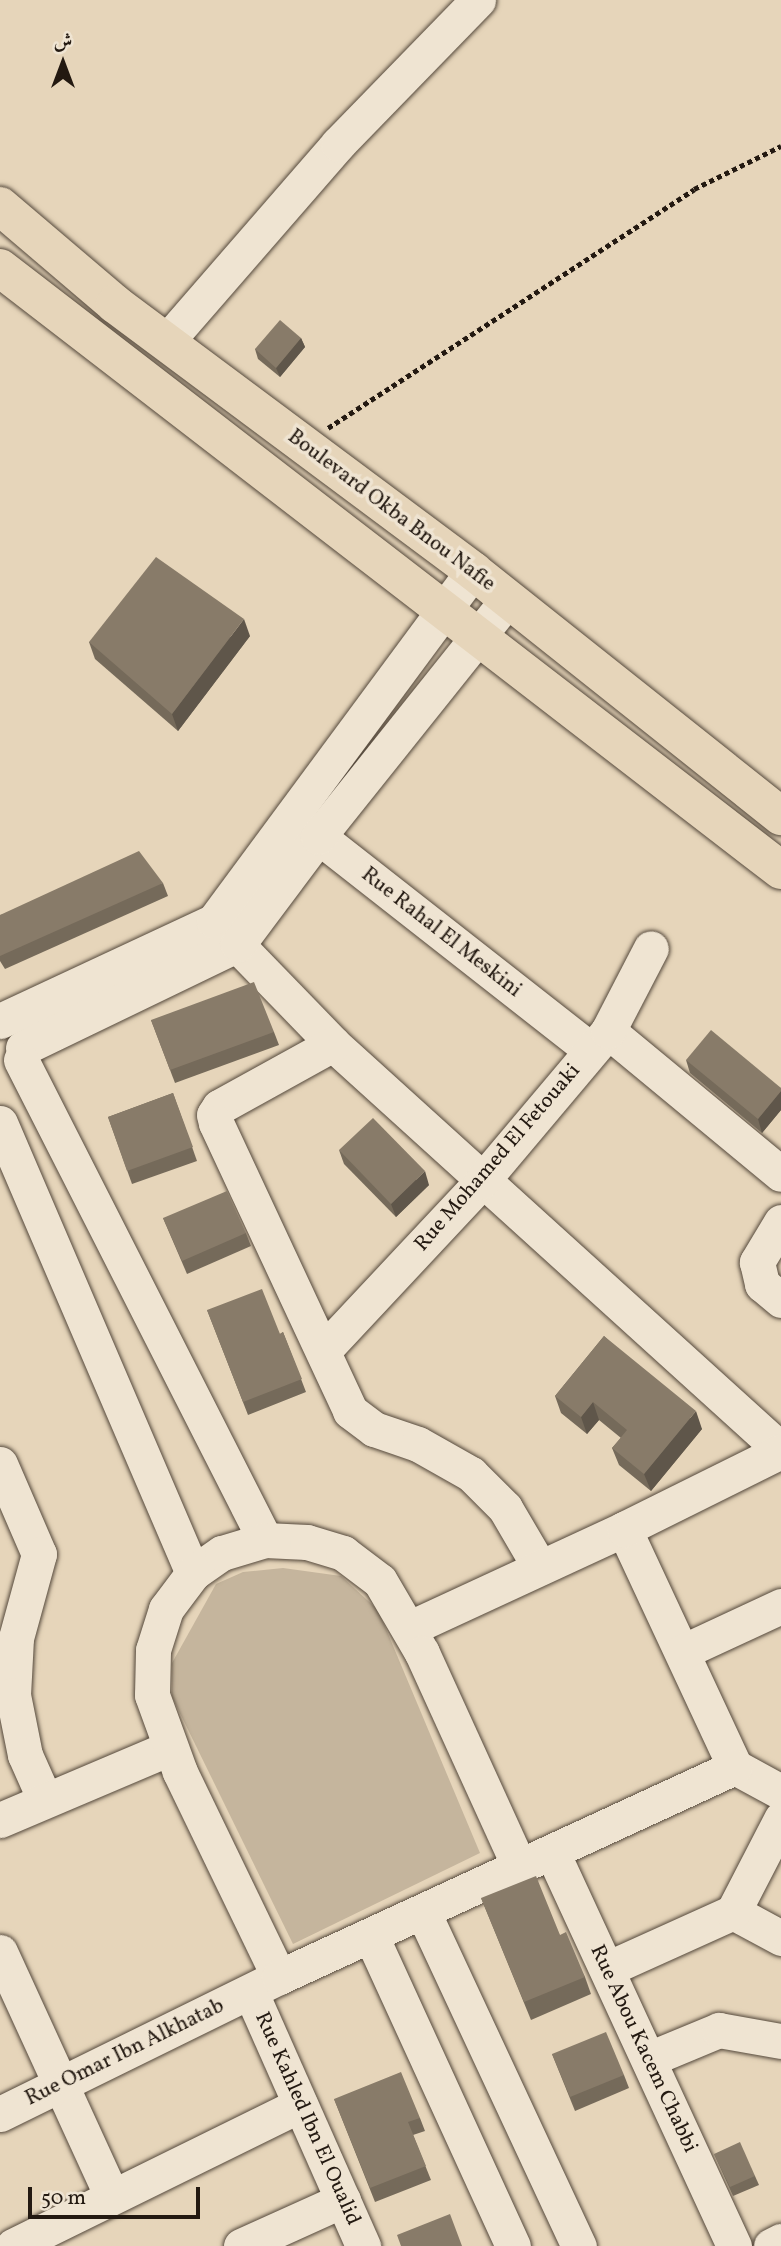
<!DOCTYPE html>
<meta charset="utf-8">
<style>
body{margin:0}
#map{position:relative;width:781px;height:2246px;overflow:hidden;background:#e6d5ba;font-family:Vollkorn,Amiri,serif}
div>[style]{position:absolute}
.green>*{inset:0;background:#c5b59d}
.path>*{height:4.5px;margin-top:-2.25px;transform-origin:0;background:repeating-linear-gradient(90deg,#231911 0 5px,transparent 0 8.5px)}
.roads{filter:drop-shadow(0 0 2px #54483b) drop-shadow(0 0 2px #54483b)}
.minor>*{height:35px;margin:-17.5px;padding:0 17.5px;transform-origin:17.5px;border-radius:17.5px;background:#efe4d2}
.major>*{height:38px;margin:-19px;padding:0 19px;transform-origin:19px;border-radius:19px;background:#e6d5ba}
.wall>*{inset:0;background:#756a5a}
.shaded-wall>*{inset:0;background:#5f564a}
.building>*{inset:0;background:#887b69}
span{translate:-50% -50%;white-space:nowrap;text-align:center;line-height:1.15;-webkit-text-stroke:7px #efe4d2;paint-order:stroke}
.street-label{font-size:21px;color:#231911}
.north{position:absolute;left:28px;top:28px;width:70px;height:70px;-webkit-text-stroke:5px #efe4d2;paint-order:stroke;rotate:0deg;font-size:19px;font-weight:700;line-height:28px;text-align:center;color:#231911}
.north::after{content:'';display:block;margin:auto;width:24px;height:32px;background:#231911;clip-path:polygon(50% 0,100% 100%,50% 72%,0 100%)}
.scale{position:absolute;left:28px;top:2187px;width:172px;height:32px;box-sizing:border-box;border:4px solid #231911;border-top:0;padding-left:9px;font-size:21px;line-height:24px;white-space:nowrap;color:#231911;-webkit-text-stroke:5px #efe4d2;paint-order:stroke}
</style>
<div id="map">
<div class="green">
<i style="clip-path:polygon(283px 1568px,341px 1576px,378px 1610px,480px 1853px,293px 1944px,172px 1697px,172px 1663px,216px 1584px,243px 1572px)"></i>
</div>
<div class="path">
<i style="left:328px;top:428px;width:437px;rotate:-33.1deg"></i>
<i style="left:694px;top:189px;width:97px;rotate:-26.3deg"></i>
</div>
<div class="roads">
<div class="minor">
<i style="left:166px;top:342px;width:262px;rotate:-49deg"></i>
<i style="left:338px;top:144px;width:201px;rotate:-45.8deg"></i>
<i style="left:300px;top:822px;width:370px;rotate:38.1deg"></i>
<i style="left:214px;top:921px;width:171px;rotate:45.9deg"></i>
<i style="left:333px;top:1044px;width:605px;rotate:42.18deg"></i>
<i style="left:0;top:1021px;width:236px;rotate:-25deg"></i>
<i style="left:214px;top:921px;width:435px;rotate:-53.5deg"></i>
<i style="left:608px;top:1031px;width:224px;rotate:39.6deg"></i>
<i style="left:333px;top:1044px;width:130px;rotate:151.1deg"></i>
<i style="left:219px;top:1107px;width:9px;rotate:122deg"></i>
<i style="left:214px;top:1115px;width:8px;rotate:76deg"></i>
<i style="left:216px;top:1123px;width:318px;rotate:65deg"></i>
<i style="left:350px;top:1411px;width:30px;rotate:37deg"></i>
<i style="left:374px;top:1429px;width:46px;rotate:18.8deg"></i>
<i style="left:418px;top:1444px;width:61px;rotate:29.5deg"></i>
<i style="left:471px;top:1474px;width:48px;rotate:45deg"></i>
<i style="left:505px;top:1508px;width:67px;rotate:59.6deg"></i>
<i style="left:23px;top:1048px;width:239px;rotate:-25.8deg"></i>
<i style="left:238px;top:944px;width:134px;rotate:-53.2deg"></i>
<i style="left:318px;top:837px;width:305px;rotate:-51.4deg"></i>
<i style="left:21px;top:1060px;width:538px;rotate:63.05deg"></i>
<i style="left:0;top:1123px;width:490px;rotate:66.8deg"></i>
<i style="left:781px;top:1222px;width:47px;rotate:121deg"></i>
<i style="left:757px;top:1262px;width:23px;rotate:77deg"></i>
<i style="left:762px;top:1284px;width:25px;rotate:40deg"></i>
<i style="left:323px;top:1351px;width:231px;rotate:-46.9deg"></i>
<i style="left:481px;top:1182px;width:197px;rotate:-49.9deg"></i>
<i style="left:608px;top:1031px;width:93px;rotate:-62.6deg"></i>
<i style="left:0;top:1464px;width:98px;rotate:66.6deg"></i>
<i style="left:39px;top:1554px;width:87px;rotate:105.3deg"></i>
<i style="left:16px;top:1638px;width:57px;rotate:93deg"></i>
<i style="left:13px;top:1695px;width:61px;rotate:78.7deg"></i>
<i style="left:25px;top:1755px;width:49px;rotate:66deg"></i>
<i style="left:624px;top:1529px;width:263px;rotate:65deg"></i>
<i style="left:410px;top:1628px;width:236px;rotate:-24.8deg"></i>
<i style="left:624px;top:1529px;width:175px;rotate:-26.4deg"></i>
<i style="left:682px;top:1652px;width:109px;rotate:-24.9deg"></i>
<i style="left:735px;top:1767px;width:52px;rotate:28.5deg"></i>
<i style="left:0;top:1820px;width:185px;rotate:-23deg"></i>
<i style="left:552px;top:1852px;width:434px;rotate:65.2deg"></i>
<i style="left:423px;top:1912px;width:369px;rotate:65deg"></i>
<i style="left:733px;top:1912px;width:55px;rotate:28.4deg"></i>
<i style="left:371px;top:1936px;width:341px;rotate:65.4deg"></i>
<i style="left:0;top:1952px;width:266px;rotate:65.4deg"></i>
<i style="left:607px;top:1969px;width:138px;rotate:-24.3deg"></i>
<i style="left:733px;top:1912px;width:105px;rotate:-62.7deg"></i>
<i style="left:279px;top:1977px;width:228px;rotate:-115.8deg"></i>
<i style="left:180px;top:1772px;width:82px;rotate:-110deg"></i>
<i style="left:152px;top:1695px;width:45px;rotate:-88.7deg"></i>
<i style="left:153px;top:1650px;width:43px;rotate:-72.4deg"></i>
<i style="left:166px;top:1609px;width:45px;rotate:-53.1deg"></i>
<i style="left:193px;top:1573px;width:35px;rotate:-35deg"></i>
<i style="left:222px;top:1553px;width:45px;rotate:-16.8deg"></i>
<i style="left:265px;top:1540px;width:42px;rotate:2.7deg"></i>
<i style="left:307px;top:1542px;width:38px;rotate:17deg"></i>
<i style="left:343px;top:1553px;width:46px;rotate:37.1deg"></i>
<i style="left:380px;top:1581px;width:83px;rotate:59.7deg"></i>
<i style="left:422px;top:1653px;width:236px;rotate:65.5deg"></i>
<i style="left:251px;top:1993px;width:277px;rotate:66.1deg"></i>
<i style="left:649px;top:2059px;width:76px;rotate:-22.5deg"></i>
<i style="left:719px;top:2030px;width:63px;rotate:10.1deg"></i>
<i style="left:0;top:2114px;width:311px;rotate:-26.2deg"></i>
<i style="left:279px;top:1977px;width:502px;rotate:-24.73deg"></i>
<i style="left:13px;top:2246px;width:320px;rotate:-26.2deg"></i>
<i style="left:241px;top:2246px;width:112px;rotate:-24.3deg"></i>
<i style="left:771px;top:2246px;width:11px;rotate:-27deg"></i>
</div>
<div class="major">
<i style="left:0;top:206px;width:151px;rotate:40.4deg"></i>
<i style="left:115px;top:304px;width:447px;rotate:36.7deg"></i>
<i style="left:473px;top:571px;width:394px;rotate:38.5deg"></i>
<i style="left:0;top:268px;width:986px;rotate:37.63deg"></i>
</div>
</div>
<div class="wall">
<i style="clip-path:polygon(301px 338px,305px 347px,280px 377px,258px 359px,255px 349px)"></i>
<i style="clip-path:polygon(250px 636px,178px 731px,95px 659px,89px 642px)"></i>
<i style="clip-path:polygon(163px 883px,168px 896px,5px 969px,0 961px,0 915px)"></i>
<i style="clip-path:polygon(151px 1020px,274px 1032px,279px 1045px,175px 1083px)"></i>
<i style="clip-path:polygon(686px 1060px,781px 1088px,781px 1110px,762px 1133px,690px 1073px)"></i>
<i style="clip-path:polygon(173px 1093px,197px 1161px,132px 1184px,108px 1117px)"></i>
<i style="clip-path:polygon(339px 1150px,429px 1185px,396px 1217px,344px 1164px)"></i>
<i style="clip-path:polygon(163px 1218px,246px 1233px,251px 1246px,187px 1274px)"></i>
<i style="clip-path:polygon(207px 1310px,280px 1334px,283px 1332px,306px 1392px,248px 1415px)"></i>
<i style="clip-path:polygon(604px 1336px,702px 1429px,651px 1491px,619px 1465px,612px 1448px,621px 1438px,599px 1420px,587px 1434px,561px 1413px,555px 1396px)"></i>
<i style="clip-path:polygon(481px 1898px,560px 1935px,585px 1977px,591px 1994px,531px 2020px)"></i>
<i style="clip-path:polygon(552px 2054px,624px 2075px,629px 2088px,575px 2111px)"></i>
<i style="clip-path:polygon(334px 2099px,420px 2118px,425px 2131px,413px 2135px,431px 2180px,375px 2202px)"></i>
<i style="clip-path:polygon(714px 2154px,755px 2176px,759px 2185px,733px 2196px)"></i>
</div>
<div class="shaded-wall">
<i style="clip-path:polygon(301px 338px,305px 347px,280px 377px,276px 368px)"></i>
<i style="clip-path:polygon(244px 619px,250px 636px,178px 731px,172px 714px)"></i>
<i style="clip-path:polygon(781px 1091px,781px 1110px,762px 1133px,758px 1119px)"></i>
<i style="clip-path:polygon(425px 1171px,429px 1185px,396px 1217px,391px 1204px)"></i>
<i style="clip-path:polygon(593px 1402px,599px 1420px,587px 1434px,581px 1417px)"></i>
<i style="clip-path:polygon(696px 1411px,702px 1429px,651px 1491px,644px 1474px)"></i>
</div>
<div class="building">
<i style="clip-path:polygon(280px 320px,301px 338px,276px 368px,255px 349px)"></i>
<i style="clip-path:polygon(156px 557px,244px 619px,172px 714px,89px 642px)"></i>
<i style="clip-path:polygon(139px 851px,163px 883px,0 956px,0 915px)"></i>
<i style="clip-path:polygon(254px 982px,274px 1032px,170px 1070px,151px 1020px)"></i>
<i style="clip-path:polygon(711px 1030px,781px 1088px,781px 1091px,758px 1119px,686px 1060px)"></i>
<i style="clip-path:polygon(173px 1093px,193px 1147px,127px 1171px,108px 1117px)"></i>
<i style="clip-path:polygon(373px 1118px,425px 1171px,391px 1204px,339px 1150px)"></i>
<i style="clip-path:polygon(227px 1191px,246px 1233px,182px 1261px,163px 1218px)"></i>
<i style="clip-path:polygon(262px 1289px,280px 1334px,283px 1332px,302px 1379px,243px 1402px,207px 1310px)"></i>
<i style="clip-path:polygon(604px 1336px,696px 1411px,644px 1474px,612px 1448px,627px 1430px,593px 1402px,581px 1417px,555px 1396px)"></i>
<i style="clip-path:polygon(536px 1876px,560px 1935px,566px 1932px,585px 1977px,524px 2002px,481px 1898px)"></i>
<i style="clip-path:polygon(606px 2032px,624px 2075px,570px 2097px,552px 2054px)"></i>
<i style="clip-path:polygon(401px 2072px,420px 2118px,408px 2122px,426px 2166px,370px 2188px,334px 2099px)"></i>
<i style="clip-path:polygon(740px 2142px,755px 2176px,730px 2187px,714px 2154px)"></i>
<i style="clip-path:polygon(450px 2214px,462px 2246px,401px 2246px,397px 2235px)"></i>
</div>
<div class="street-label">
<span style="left:391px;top:511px;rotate:37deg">Boulevard Okba Bnou Nafie</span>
<span style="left:441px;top:933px;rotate:38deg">Rue Rahal El Meskini</span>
<span style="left:498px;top:1158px;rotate:-49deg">Rue Mohamed El Fetouaki</span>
<span style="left:643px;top:2049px;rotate:65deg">Rue Abou Kacem Chabbi</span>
<span style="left:125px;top:2053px;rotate:-26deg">Rue Omar Ibn Alkhatab</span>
<span style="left:307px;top:2119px;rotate:66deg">Rue Kahled Ibn El Oualid</span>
</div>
<div class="north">ش</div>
<div class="scale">50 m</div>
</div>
